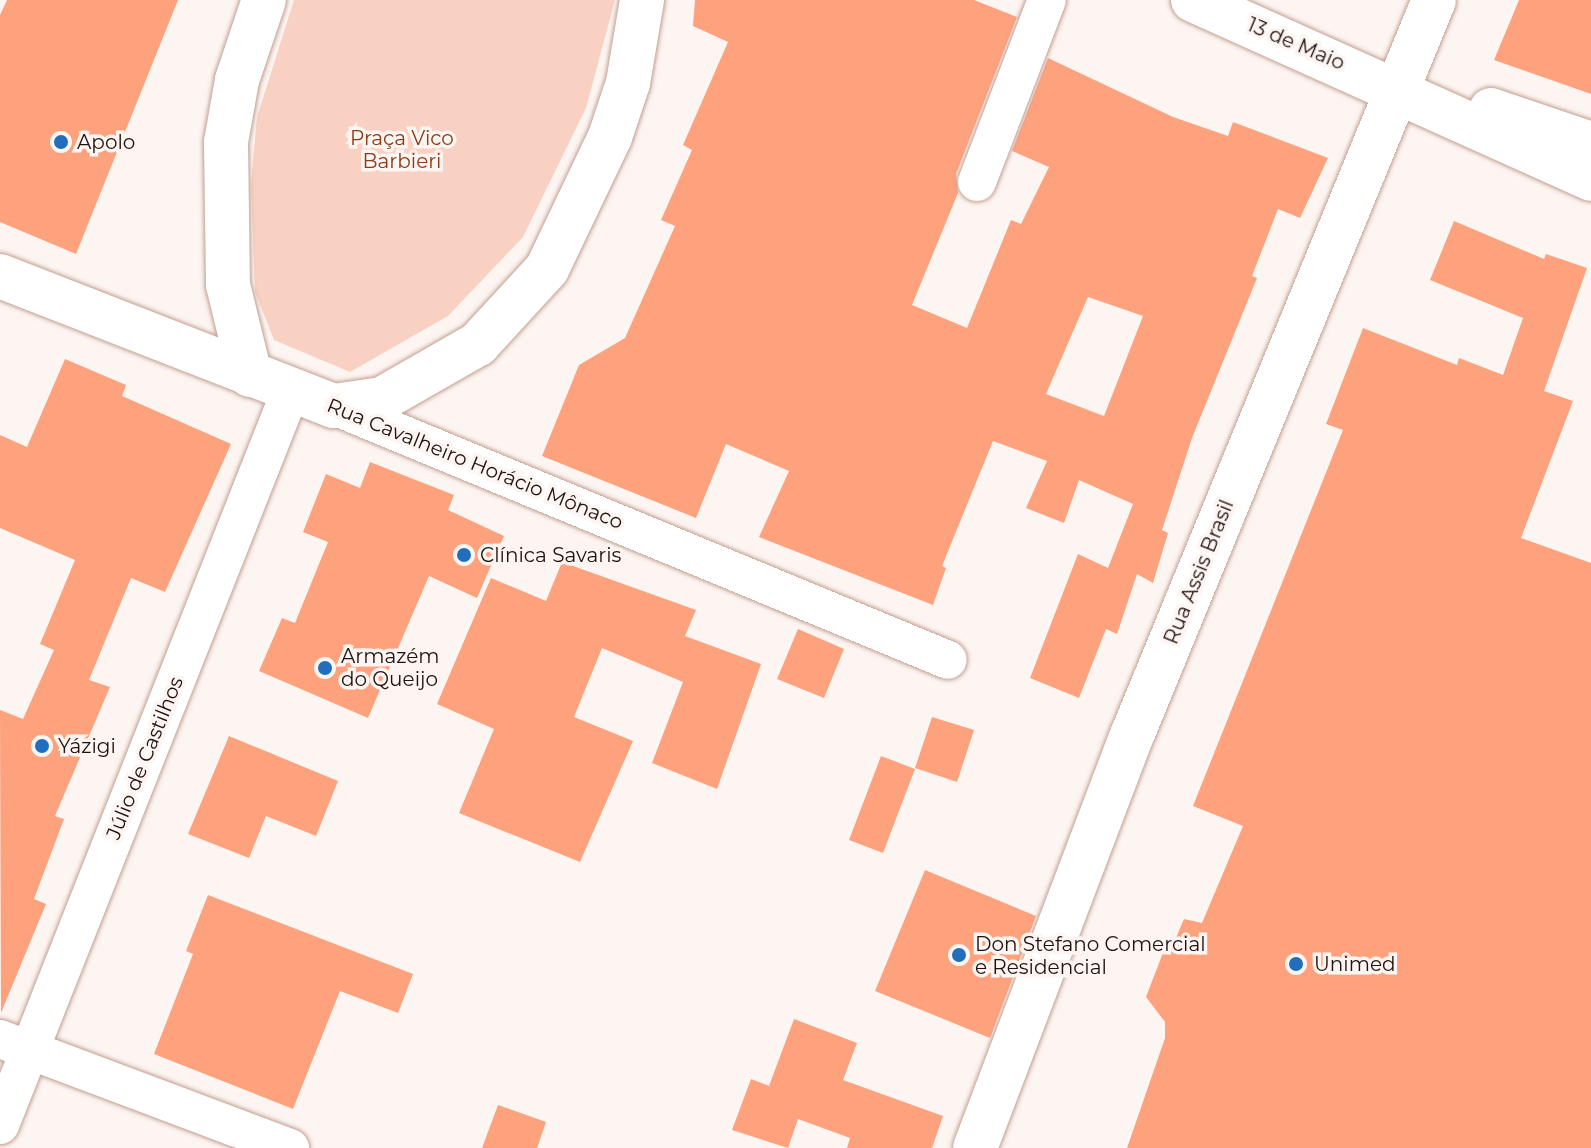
<!DOCTYPE html>
<meta charset="utf-8">
<style>
body{margin:0}
#map{position:relative;width:1591px;height:1148px;overflow:hidden;background:#fdf5f2;font-family:Montserrat,sans-serif}
div>[style]{position:absolute}
.green>*{inset:0;background:#f8d1c2}
.building>*{inset:0;background:#fea27e}
.roads{filter:drop-shadow(0 0 2px #c29f90) drop-shadow(0 0 2px #c29f90)}
.street>*{height:38px;margin:-19px;padding:0 19px;transform-origin:19px;border-radius:19px;background:#fff}
.secondary>*{height:44px;margin:-22px;padding:0 22px;transform-origin:22px;border-radius:22px;background:#fff}
.dots>*{width:22px;height:22px;translate:-50% -50%;box-sizing:border-box;border:4px solid #fdf5f2;border-radius:50%}
span{translate:-50% -50%;white-space:nowrap;text-align:center;line-height:1.15;-webkit-text-stroke:7px #fdf5f2;paint-order:stroke}
.street-label{font-size:20px;color:#1e120d}
.park-label{font-size:20px;color:#8c3b16}
.poi-label{font-size:20px;color:#1e120d}
.left{translate:0 -50%;text-align:left}
</style>
<div id="map">
<div class="green">
<i style="clip-path:polygon(294px 0,615px 0,586px 108px,523px 237px,448px 316px,350px 372px,274px 340px,255px 292px,251px 185px,257px 117px)"></i>
</div>
<div class="building">
<i style="clip-path:polygon(7px 0,178px 0,76px 254px,0 222px,0 15px)"></i>
<i style="clip-path:polygon(evenodd,695px 0,974px 0,1017px 17px,956px 174px,958px 193px,912px 305px,967px 328px,1011px 220px,1021px 224px,1049px 167px,1012px 151px,1048px 58px,1173px 117px,1228px 136px,1233px 122px,1328px 158px,1300px 218px,1278px 209px,1252px 276px,1257px 278px,1192px 438px,1162px 530px,1168px 533px,1153px 583px,1137px 574px,1117px 634px,1106px 629px,1079px 698px,1030px 678px,1078px 554px,1108px 568px,1133px 504px,1079px 480px,1064px 523px,1026px 508px,1047px 461px,993px 441px,942px 566px,946px 568px,933px 605px,759px 537px,789px 471px,726px 444px,696px 518px,542px 456px,579px 365px,625px 338px,675px 226px,661px 220px,692px 150px,683px 145px,728px 42px,693px 26px,695px 0,1088px 297px,1143px 316px,1104px 416px,1046px 394px,1088px 297px)"></i>
<i style="clip-path:polygon(1519px 0,1591px 0,1591px 94px,1494px 60px)"></i>
<i style="clip-path:polygon(1454px 221px,1544px 259px,1546px 254px,1587px 268px,1544px 391px,1573px 401px,1521px 538px,1591px 563px,1591px 1148px,1127px 1148px,1165px 1038px,1165px 1022px,1146px 997px,1169px 937px,1175px 940px,1184px 919px,1202px 923px,1243px 826px,1193px 806px,1343px 430px,1326px 424px,1363px 328px,1457px 365px,1459px 358px,1503px 375px,1523px 318px,1430px 280px)"></i>
<i style="clip-path:polygon(65px 359px,126px 385px,122px 396px,231px 444px,165px 592px,131px 578px,89px 680px,110px 687px,55px 816px,64px 819px,34px 899px,46px 904px,1px 1013px,0 710px,23px 719px,54px 650px,40px 644px,75px 560px,0 528px,0 435px,27px 447px)"></i>
<i style="clip-path:polygon(370px 462px,454px 495px,448px 510px,504px 536px,477px 598px,429px 576px,368px 718px,259px 671px,282px 618px,295px 623px,328px 542px,303px 532px,326px 474px,360px 488px)"></i>
<i style="clip-path:polygon(562px 562px,696px 610px,685px 636px,761px 664px,717px 789px,652px 763px,683px 682px,602px 648px,574px 717px,633px 741px,580px 862px,459px 813px,494px 729px,437px 704px,491px 578px,546px 601px)"></i>
<i style="clip-path:polygon(798px 629px,844px 649px,824px 698px,777px 679px)"></i>
<i style="clip-path:polygon(932px 717px,974px 730px,957px 782px,915px 768px)"></i>
<i style="clip-path:polygon(229px 736px,338px 781px,316px 836px,266px 816px,249px 858px,188px 834px)"></i>
<i style="clip-path:polygon(881px 756px,915px 769px,883px 853px,849px 840px)"></i>
<i style="clip-path:polygon(925px 870px,1036px 916px,990px 1038px,875px 991px)"></i>
<i style="clip-path:polygon(208px 895px,413px 974px,398px 1013px,340px 991px,293px 1109px,154px 1054px,193px 954px,186px 951px)"></i>
<i style="clip-path:polygon(794px 1019px,857px 1043px,843px 1080px,943px 1116px,932px 1148px,847px 1148px,850px 1138px,798px 1119px,788px 1148px,732px 1130px,751px 1079px,769px 1086px)"></i>
<i style="clip-path:polygon(498px 1105px,546px 1122px,537px 1148px,482px 1148px)"></i>
</div>
<div class="roads">
<div class="street">
<i style="left:977px;top:182px;width:195px;rotate:-69deg"></i>
<i style="left:334px;top:406px;width:664px;rotate:22.47deg"></i>
<i style="left:0;top:1039px;width:310px;rotate:20.6deg"></i>
<i style="left:0;top:1125px;width:791px;rotate:-68.4deg"></i>
</div>
<div class="secondary">
<i style="left:1193px;top:0;width:436px;rotate:24.2deg"></i>
<i style="left:1491px;top:110px;width:106px;rotate:18.8deg"></i>
<i style="left:0;top:276px;width:358px;rotate:21.3deg"></i>
<i style="left:334px;top:406px;width:49px;rotate:-8.3deg"></i>
<i style="left:382px;top:399px;width:111px;rotate:-29.8deg"></i>
<i style="left:478px;top:344px;width:102px;rotate:-47.4deg"></i>
<i style="left:547px;top:269px;width:146px;rotate:-64.5deg"></i>
<i style="left:610px;top:137px;width:57px;rotate:-71.6deg"></i>
<i style="left:628px;top:83px;width:84px;rotate:-80.4deg"></i>
<i style="left:250px;top:375px;width:93px;rotate:-103.7deg"></i>
<i style="left:228px;top:285px;width:143px;rotate:-90.8deg"></i>
<i style="left:226px;top:142px;width:63px;rotate:-79.9deg"></i>
<i style="left:237px;top:80px;width:84px;rotate:-71.4deg"></i>
<i style="left:975px;top:1148px;width:444px;rotate:-69.2deg"></i>
<i style="left:1133px;top:733px;width:792px;rotate:-67.67deg"></i>
</div>
</div>
<div class="dots">
<i style="left:61px;top:142px;background:#206ebd"></i>
<i style="left:464px;top:555px;background:#206ebd"></i>
<i style="left:325px;top:668px;background:#206ebd"></i>
<i style="left:42px;top:746px;background:#206ebd"></i>
<i style="left:959px;top:955px;background:#206ebd"></i>
<i style="left:1296px;top:964px;background:#206ebd"></i>
</div>
<div class="street-label">
<span style="left:1296px;top:44px;rotate:23deg">13 de Maio</span>
<span style="left:475px;top:464px;rotate:22deg">Rua Cavalheiro Horácio Mônaco</span>
<span style="left:1199px;top:572px;rotate:-68deg">Rua Assis Brasil</span>
<span style="left:145px;top:758px;rotate:-68deg">Júlio de Castilhos</span>
</div>
<div class="park-label">
<span style="left:402px;top:150px">Praça Vico<br>Barbieri</span>
</div>
<div class="poi-label">
<span class="left" style="left:77px;top:142px">Apolo</span>
<span class="left" style="left:480px;top:555px">Clínica Savaris</span>
<span class="left" style="left:341px;top:668px">Armazém<br>do Queijo</span>
<span class="left" style="left:58px;top:746px">Yázigi</span>
<span class="left" style="left:975px;top:956px">Don Stefano Comercial<br>e Residencial</span>
<span class="left" style="left:1314px;top:964px">Unimed</span>
</div>
</div>
